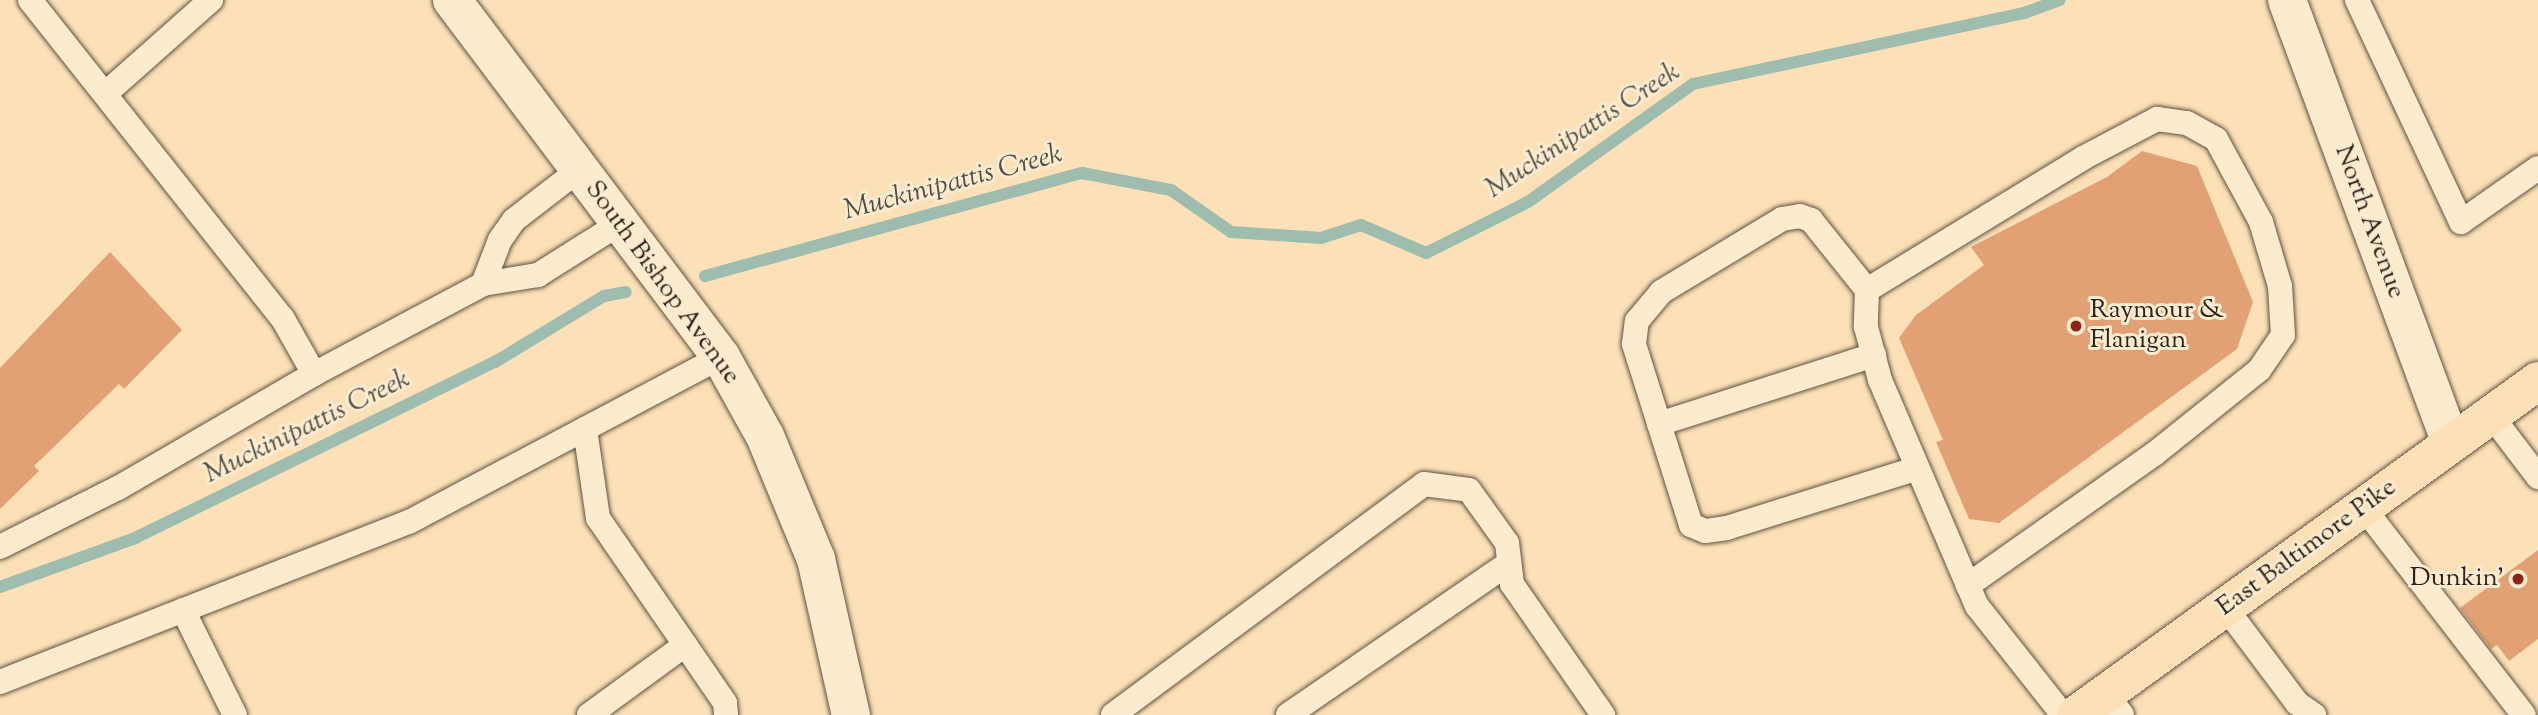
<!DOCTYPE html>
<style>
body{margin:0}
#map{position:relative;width:2538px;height:715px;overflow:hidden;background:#fce0b7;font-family:"Sorts Mill Goudy",serif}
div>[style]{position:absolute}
.stream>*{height:12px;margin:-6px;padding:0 6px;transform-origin:6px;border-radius:6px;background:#9fbdaf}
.building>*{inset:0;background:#e1a174}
.roads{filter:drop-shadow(0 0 2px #605241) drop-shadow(0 0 2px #605241)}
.lane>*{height:24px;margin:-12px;padding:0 12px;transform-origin:12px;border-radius:12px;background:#fdebd0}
.street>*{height:38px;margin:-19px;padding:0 19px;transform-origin:19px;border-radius:19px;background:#fdebd0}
.secondary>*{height:38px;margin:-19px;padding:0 19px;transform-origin:19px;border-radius:19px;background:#fdebd0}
.primary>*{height:38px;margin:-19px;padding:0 19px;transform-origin:19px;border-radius:19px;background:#fce0b7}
.dots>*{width:19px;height:19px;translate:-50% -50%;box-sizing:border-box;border:4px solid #fdebd0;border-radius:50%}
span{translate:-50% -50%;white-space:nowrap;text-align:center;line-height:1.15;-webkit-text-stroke:6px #fdebd0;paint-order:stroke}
.street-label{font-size:26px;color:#2c221a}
.poi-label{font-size:26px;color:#2c221a}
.left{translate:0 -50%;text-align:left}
.right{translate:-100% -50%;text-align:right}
.water-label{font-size:28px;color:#4e5047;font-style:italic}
</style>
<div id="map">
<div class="stream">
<i style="left:705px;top:276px;width:391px;rotate:-15.3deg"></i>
<i style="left:1082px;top:173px;width:91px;rotate:10.8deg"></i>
<i style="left:1171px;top:190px;width:73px;rotate:35deg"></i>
<i style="left:1231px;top:232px;width:90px;rotate:3.8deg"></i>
<i style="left:1321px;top:238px;width:42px;rotate:-18deg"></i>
<i style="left:1361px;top:225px;width:71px;rotate:23.3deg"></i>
<i style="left:1426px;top:253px;width:114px;rotate:-26.6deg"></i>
<i style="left:1528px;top:202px;width:203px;rotate:-35.6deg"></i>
<i style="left:1693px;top:84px;width:339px;rotate:-12.1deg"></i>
<i style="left:2024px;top:13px;width:38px;rotate:-20deg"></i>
<i style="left:0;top:587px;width:144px;rotate:-19.9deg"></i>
<i style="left:135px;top:538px;width:401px;rotate:-26.1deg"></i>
<i style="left:495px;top:362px;width:127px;rotate:-31.2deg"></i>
<i style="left:604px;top:296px;width:22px;rotate:-10deg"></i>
</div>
<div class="building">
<i style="clip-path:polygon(2142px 151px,2197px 166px,2253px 302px,2237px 349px,1999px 523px,1969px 519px,1936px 442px,1943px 440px,1899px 338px,1916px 315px,1984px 265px,1971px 247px,2107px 177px)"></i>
<i style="clip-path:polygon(110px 252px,182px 330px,124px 389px,119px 384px,34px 466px,39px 471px,0 509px,0 368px)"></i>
<i style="clip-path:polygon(2538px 550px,2538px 639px,2509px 661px,2497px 645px,2491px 649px,2460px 608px)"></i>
</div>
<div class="roads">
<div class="lane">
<i style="left:30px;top:0;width:407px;rotate:51.6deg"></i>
<i style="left:283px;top:319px;width:63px;rotate:60.6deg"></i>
<i style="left:2357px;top:0;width:245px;rotate:64.9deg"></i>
<i style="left:2461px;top:222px;width:94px;rotate:-35deg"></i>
<i style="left:105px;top:94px;width:142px;rotate:-41.6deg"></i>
<i style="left:483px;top:284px;width:47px;rotate:-68.9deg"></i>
<i style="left:500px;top:240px;width:24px;rotate:-55deg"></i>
<i style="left:514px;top:220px;width:83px;rotate:-37.7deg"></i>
<i style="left:1867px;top:290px;width:253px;rotate:-31.4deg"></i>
<i style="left:2083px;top:158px;width:84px;rotate:-27.8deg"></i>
<i style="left:2157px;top:119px;width:30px;rotate:8deg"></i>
<i style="left:2187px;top:123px;width:33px;rotate:29deg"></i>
<i style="left:2216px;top:139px;width:94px;rotate:61.5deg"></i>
<i style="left:2261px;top:222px;width:67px;rotate:73.5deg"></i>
<i style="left:2280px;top:286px;width:49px;rotate:86.5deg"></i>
<i style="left:2283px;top:335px;width:42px;rotate:124.4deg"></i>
<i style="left:2259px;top:370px;width:134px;rotate:141.3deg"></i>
<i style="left:2154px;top:454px;width:228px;rotate:144.8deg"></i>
<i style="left:2491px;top:415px;width:78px;rotate:52.8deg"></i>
<i style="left:1659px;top:424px;width:226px;rotate:-17.8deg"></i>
<i style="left:585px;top:429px;width:90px;rotate:81.7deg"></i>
<i style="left:598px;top:518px;width:224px;rotate:55.5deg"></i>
<i style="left:725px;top:703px;width:12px;rotate:85deg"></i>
<i style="left:1915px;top:469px;width:197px;rotate:162.6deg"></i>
<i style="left:1727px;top:528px;width:22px;rotate:172deg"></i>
<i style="left:1705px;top:531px;width:15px;rotate:-157deg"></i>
<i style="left:1691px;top:525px;width:190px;rotate:-107.5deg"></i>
<i style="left:1634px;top:344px;width:23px;rotate:-83deg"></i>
<i style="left:1637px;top:321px;width:38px;rotate:-50deg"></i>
<i style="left:1661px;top:292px;width:141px;rotate:-31.1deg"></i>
<i style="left:1782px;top:219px;width:18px;rotate:-9deg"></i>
<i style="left:1800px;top:216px;width:12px;rotate:20deg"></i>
<i style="left:1811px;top:220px;width:90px;rotate:51.3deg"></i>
<i style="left:1867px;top:290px;width:37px;rotate:92deg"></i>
<i style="left:1866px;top:327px;width:55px;rotate:75.2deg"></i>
<i style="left:1880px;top:380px;width:246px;rotate:66.8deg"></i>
<i style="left:1977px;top:606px;width:139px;rotate:51.7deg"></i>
<i style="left:2363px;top:507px;width:263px;rotate:52.3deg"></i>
<i style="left:0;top:547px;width:132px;rotate:-26.6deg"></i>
<i style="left:118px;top:488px;width:227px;rotate:-30.2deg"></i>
<i style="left:314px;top:374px;width:191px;rotate:-28deg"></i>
<i style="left:483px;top:284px;width:56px;rotate:-9.3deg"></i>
<i style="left:538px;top:275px;width:96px;rotate:-32.2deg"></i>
<i style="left:2225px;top:607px;width:120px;rotate:53.1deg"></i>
<i style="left:2297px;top:703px;width:21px;rotate:35deg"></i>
<i style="left:183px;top:610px;width:117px;rotate:63.7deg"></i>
<i style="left:0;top:682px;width:439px;rotate:-21.4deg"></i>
<i style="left:409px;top:522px;width:353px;rotate:-27.9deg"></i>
<i style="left:2106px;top:693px;width:27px;rotate:54deg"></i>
<i style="left:589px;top:715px;width:119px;rotate:-36.1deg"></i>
<i style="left:1113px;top:715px;width:387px;rotate:-36.6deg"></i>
<i style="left:1424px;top:484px;width:45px;rotate:7.6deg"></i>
<i style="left:1469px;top:490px;width:65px;rotate:54.4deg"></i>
<i style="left:1507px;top:543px;width:41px;rotate:83deg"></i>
<i style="left:1512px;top:584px;width:160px;rotate:55.2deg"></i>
<i style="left:1288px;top:715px;width:268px;rotate:-34.5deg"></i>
</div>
<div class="street">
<i style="left:2287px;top:0;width:472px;rotate:69.7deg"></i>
</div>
<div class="secondary">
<i style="left:452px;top:0;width:447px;rotate:53deg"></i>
<i style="left:721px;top:357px;width:90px;rotate:60.9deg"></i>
<i style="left:765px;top:436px;width:133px;rotate:67.5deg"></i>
<i style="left:816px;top:559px;width:160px;rotate:77.4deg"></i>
</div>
<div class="primary">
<i style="left:2076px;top:715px;width:570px;rotate:-35.86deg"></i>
</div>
</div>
<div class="dots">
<i style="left:2076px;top:326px;background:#8f2418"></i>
<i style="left:2518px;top:579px;background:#8f2418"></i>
</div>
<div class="street-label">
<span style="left:2369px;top:222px;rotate:70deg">North Avenue</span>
<span style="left:662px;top:283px;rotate:54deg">South Bishop Avenue</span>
<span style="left:2307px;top:548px;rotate:-36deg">East Baltimore Pike</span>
</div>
<div class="poi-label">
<span class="left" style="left:2090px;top:326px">Raymour &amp;<br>Flanigan</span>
<span class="right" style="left:2504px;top:579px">Dunkin'</span>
</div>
<div class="water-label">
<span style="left:1583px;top:131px;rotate:-33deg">Muckinipattis Creek</span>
<span style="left:953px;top:183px;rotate:-15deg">Muckinipattis Creek</span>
<span style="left:307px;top:427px;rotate:-26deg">Muckinipattis Creek</span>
</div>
</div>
